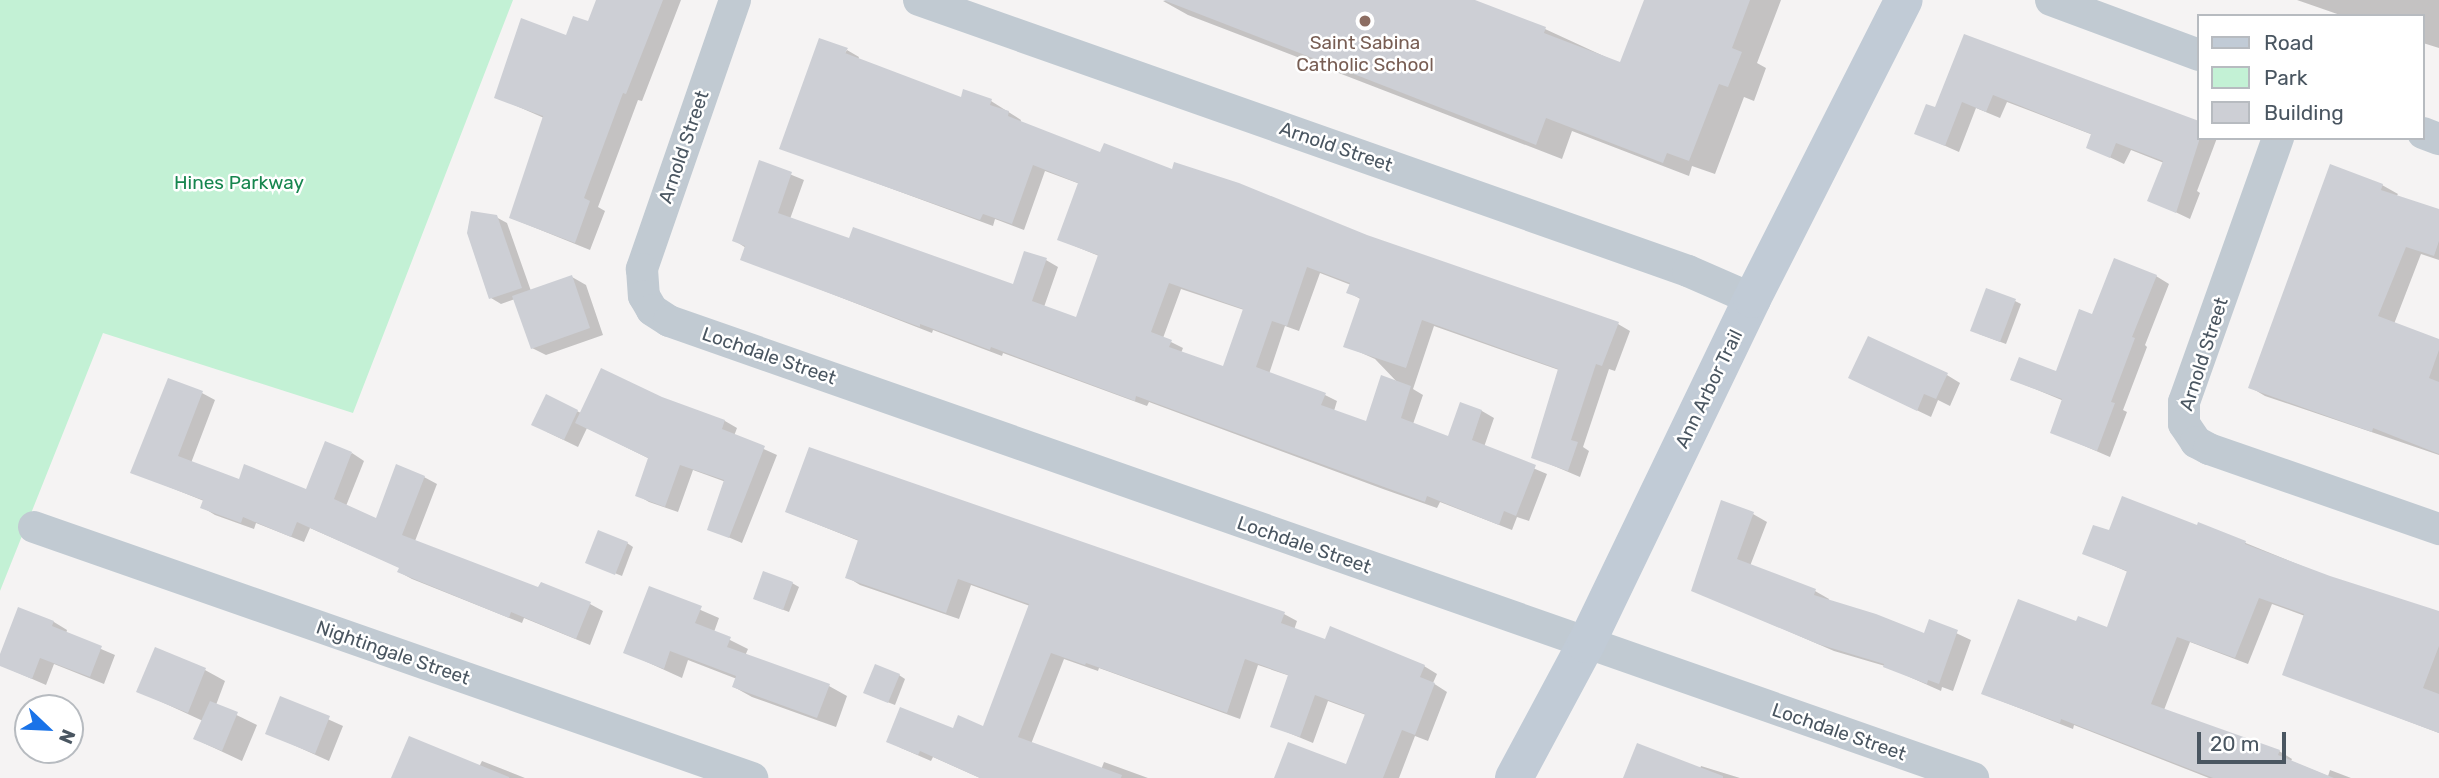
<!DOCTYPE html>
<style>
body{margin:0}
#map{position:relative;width:2439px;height:778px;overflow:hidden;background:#f5f3f3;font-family:Rubik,sans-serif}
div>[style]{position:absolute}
.green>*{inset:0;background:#c3f1d5}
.shadow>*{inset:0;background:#0003}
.building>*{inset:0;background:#cdcfd5}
.street>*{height:32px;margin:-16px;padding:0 16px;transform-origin:16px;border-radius:16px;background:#c1cad2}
.secondary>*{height:38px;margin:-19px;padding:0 19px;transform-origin:19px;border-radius:19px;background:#c1cbd6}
.dots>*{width:19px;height:19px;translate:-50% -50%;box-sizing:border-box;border:4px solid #fff;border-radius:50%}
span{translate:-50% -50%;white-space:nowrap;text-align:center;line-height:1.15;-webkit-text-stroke:5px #fff;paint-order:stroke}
.education-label{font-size:19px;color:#785e54}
.street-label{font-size:19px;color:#4a5661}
.park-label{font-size:19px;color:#17864f}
.legend{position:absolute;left:2197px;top:14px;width:228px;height:126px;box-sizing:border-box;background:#fff;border:2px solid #b7bbc0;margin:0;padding:9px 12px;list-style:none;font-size:21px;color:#4a5661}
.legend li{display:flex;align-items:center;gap:14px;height:35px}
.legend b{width:35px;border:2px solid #b7bbc0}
.north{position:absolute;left:14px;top:694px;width:70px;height:70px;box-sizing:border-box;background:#fff;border:2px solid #b7bbc0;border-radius:50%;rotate:113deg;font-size:19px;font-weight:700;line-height:28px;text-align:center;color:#4a5661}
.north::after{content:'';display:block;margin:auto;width:24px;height:32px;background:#1a73e8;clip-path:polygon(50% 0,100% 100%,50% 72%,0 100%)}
.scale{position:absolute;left:2197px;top:732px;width:89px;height:32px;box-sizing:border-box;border:4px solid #4a5661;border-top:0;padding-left:9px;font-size:21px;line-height:24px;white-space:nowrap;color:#4a5661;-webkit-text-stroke:5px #fff;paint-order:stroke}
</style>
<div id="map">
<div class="green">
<i style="clip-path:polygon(0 0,513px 0,353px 413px,103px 333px,0 591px)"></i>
</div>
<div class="shadow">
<i style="clip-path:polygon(598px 0,681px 0,642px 101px,638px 100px,598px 207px,605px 211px,590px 250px,511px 218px,544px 118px,496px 97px,567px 38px,589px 24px)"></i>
<i style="clip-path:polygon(1470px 0,1545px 29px,1621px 64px,1645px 0,1781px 0,1757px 63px,1766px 68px,1754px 101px,1744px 97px,1715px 174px,1692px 166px,1689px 176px,1572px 131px,1562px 159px,1188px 15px,1163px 1px)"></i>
<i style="clip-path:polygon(2297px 0,2439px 0,2439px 48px,2423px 43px,2423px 16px,2343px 16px)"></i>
<i style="clip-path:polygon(1965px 36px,2199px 123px,2199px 138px,2217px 138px,2197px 191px,2200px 193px,2190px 219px,2150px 200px,2164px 163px,2131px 150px,2124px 164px,2088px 147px,2093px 135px,2007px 102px,2000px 118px,1976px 108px,1959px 152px,1916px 133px,1936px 110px)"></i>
<i style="clip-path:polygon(evenodd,847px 50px,859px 57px,858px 60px,962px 99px,991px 101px,1021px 120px,1020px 123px,1101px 155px,1173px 172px,1618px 324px,1630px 331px,1615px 371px,1609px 369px,1583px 447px,1589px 451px,1580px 477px,1533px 457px,1559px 370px,1434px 326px,1413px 389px,1423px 395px,1413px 424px,1450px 438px,1461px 404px,1482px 411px,1494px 418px,1484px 447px,1547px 474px,1529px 521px,1517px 517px,1512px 530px,1440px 502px,1437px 508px,1383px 489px,1149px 402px,1147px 406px,1003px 353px,1002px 356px,933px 330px,932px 333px,742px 259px,746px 248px,734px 240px,760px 162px,804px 180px,790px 219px,850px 240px,1014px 286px,1025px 253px,1046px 260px,1058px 267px,1044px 307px,1078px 319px,1099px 256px,1060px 240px,1080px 184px,1045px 171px,1024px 230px,995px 219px,993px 226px,781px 148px,847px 50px,1320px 273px,1351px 285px,1348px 292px,1362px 300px,1346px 346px,1375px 359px,1399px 384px,1367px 423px,1334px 411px,1337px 401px,1325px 395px,1269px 374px,1285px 326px,1299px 331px,1320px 273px,847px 50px,1181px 289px,1244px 310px,1224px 368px,1181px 353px,1183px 348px,1163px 338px,1181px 289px)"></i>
<i style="clip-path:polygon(2382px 185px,2398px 194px,2396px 197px,2439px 211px,2439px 260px,2421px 254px,2394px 324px,2439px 341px,2439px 455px,2265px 396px,2250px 387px)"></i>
<i style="clip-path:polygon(496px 217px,507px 223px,531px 291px,572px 277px,586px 285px,603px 335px,546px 355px,532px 348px,515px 299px,501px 304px,491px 298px)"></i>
<i style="clip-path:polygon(2156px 276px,2169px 284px,2145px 345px,2147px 347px,2123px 410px,2127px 412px,2110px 457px,2052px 432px,2064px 401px,2013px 380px,2057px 373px,2093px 316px)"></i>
<i style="clip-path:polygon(2015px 301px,2021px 304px,2006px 344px,1979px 334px)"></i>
<i style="clip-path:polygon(1947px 375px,1960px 383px,1950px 406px,1938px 400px,1931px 417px,1864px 385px)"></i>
<i style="clip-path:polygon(202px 393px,215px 400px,191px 463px,240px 481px,307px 491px,352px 453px,364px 461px,346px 506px,377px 520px,424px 477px,437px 484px,415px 541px,539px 589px,590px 604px,603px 611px,590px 645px,524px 618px,522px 623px,412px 579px,399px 572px,401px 568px,310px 528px,304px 542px,256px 523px,254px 529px,215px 515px,202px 507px,204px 501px,132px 472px)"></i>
<i style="clip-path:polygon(547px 397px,581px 413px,661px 399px,725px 421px,737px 428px,734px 436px,777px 455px,742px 543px,709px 529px,726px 482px,693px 470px,678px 512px,649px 502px,637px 495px,650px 459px,587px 428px,578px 447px,547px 432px)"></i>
<i style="clip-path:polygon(810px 449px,1284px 614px,1297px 621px,1294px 630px,1326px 641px,1331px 628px,1424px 666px,1437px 674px,1433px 683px,1447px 692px,1428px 741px,1415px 736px,1399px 778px,1276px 778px,1347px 766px,1366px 715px,1328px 701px,1313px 743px,1272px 726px,1290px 676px,1258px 665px,1240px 719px,1099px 668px,1098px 671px,1064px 659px,1031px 744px,1101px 770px,1104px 762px,1148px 778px,980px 778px,933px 757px,931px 761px,901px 748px,888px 741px,984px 728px,1030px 606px,971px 585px,959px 619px,860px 585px,847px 577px,859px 541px,787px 512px)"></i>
<i style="clip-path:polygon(1753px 514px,1767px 522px,1750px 566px,1815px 591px,1829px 599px,1828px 602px,1925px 636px,1930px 621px,1971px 640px,1953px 691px,1942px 687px,1941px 691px,1885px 666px,1834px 651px,1693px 590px)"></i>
<i style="clip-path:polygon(2199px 524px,2329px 577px,2439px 613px,2439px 733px,2284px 674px,2305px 616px,2272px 604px,2248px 664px,2190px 642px,2164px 710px,2279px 751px,2292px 759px,2291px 761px,2328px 776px,2330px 770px,2351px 778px,2209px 778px,2074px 725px,2073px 729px,1983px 694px,2077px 623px,2108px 629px,2128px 572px,2084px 553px,2110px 533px,2198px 527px)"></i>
<i style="clip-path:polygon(627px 543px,633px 547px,622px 576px,592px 564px)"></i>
<i style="clip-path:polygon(792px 583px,799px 587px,789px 612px,755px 599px)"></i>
<i style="clip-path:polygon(650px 588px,719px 618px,714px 632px,748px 649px,745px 656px,829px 686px,847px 696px,836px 727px,752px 697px,734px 687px,737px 679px,688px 660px,682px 678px,625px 652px)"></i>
<i style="clip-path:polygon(19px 609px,54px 622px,67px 630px,66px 634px,115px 655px,104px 684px,54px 664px,46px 685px,0 665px)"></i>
<i style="clip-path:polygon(205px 670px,225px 681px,216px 705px,257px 725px,242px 761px,195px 739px,203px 721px,138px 691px)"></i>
<i style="clip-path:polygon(899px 675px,905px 679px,895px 705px,872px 696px)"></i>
<i style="clip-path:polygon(281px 698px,343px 726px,329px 761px,267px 733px)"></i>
<i style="clip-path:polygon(482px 761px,525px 778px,393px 778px,479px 767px)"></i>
<i style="clip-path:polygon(1701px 766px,1740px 778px,1626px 778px,1700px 769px)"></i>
</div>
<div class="building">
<i style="clip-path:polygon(596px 0,663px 0,626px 94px,623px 93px,584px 198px,590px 201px,575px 243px,509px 218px,543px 116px,494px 98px,521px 18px,566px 35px,573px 16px,588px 21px)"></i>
<i style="clip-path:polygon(1163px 0,1475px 0,1546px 27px,1544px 33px,1620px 62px,1644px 0,1750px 0,1732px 48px,1742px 52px,1728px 87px,1719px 84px,1689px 161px,1667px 153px,1663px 163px,1546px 118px,1536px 145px)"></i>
<i style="clip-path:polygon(1964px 34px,2199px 121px,2199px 141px,2176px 213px,2147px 201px,2163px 161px,2116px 143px,2110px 158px,2086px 148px,2091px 134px,1993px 95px,1986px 112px,1962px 102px,1945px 146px,1914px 134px,1926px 104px,1935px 107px)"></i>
<i style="clip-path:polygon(evenodd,819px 38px,848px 48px,845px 53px,961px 97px,963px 89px,992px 99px,990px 105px,1009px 111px,1008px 116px,1100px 152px,1104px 143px,1172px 169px,1174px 162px,1239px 183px,1367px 235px,1619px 322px,1602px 366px,1596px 364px,1571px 440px,1578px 442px,1568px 471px,1531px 458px,1558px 369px,1422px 320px,1406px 368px,1343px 347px,1360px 298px,1346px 293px,1350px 283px,1307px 267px,1287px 326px,1272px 321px,1256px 367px,1326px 393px,1321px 405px,1366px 421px,1381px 375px,1411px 386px,1401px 418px,1448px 436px,1460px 402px,1482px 410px,1472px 440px,1536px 465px,1516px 516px,1504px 511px,1499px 525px,1427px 496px,1425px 502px,1136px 396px,1135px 401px,991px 347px,990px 350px,920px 324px,920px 327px,740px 260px,745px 246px,732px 241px,759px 160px,792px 172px,778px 213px,849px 238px,853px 227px,1013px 284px,1024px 251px,1047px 258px,1032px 301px,1076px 317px,1098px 255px,1057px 240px,1078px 183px,1033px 165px,1012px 224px,983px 214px,980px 220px,779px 149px,819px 38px,1169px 283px,1243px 309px,1223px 366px,1169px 347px,1172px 340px,1151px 332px,1169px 283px)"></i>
<i style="clip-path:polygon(2330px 164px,2383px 184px,2381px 190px,2439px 209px,2439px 241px,2434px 256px,2406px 247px,2378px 316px,2439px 339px,2439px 350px,2429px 378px,2439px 382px,2439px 454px,2373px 428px,2372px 432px,2248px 388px)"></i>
<i style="clip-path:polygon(471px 211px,497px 215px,522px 288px,489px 299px,467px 233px)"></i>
<i style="clip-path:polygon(2114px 258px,2157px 275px,2132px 337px,2135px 338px,2111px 402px,2115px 403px,2097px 451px,2050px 433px,2062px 399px,2010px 380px,2019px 357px,2056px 371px,2079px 309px,2092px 314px)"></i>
<i style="clip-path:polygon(572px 275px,590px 328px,531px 349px,512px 296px)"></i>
<i style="clip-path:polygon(1986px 288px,2016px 299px,2000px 342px,1970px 331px)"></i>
<i style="clip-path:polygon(1868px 336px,1948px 373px,1936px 399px,1924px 394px,1917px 411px,1848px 378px)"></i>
<i style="clip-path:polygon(601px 368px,662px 397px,725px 420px,722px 429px,765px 446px,729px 538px,707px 530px,724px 480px,680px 465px,665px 507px,635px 496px,648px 458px,575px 423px)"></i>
<i style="clip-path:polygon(168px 378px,203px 391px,178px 456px,239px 479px,244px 464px,306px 489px,325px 441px,352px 452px,334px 499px,376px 518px,396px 464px,425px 476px,402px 535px,538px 587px,541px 582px,591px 602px,576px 639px,511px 612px,509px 618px,397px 572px,399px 568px,297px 522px,291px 537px,243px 517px,241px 523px,200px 508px,203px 500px,130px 473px)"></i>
<i style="clip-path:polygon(546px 394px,578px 410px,564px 440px,531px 425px)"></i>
<i style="clip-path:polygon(809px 447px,1285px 612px,1281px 623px,1325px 639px,1330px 626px,1425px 665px,1420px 677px,1435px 683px,1415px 735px,1402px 730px,1383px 778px,1274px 778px,1288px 742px,1346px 764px,1365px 714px,1315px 695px,1300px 737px,1270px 727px,1288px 675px,1245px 659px,1227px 713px,1086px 663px,1085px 665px,1051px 653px,1018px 737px,1122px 775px,1121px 778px,980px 778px,920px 751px,918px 755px,886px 742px,900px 707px,953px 728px,958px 715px,983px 726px,1029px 604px,958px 579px,946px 613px,845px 578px,858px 540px,785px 512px)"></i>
<i style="clip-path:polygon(2122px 496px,2197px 525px,2198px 522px,2246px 541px,2245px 544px,2330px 576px,2439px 611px,2439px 646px,2423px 688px,2439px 694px,2439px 733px,2282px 675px,2304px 614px,2259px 598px,2235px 658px,2177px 637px,2151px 704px,2280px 750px,2278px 755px,2334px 778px,2213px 778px,2061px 719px,2060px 723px,1981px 694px,2018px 599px,2076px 621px,2078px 616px,2107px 627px,2127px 571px,2082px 554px,2093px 525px,2109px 530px)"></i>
<i style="clip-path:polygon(1721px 500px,1754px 512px,1737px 559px,1816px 589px,1814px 595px,1876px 614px,1924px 633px,1929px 619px,1958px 630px,1939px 684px,1928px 680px,1927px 684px,1883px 667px,1884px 664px,1818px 644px,1691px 591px)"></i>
<i style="clip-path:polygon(598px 530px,628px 542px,615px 575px,585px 563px)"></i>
<i style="clip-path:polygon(763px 571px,793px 582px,783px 610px,753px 599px)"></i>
<i style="clip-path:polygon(649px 586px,702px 606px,695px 623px,731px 637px,727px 647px,830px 684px,817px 718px,732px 687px,736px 676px,670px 651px,664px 669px,623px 653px)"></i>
<i style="clip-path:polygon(18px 607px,54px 621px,52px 626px,102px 646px,90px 677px,40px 658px,32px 679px,0 666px,0 654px)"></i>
<i style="clip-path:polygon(155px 647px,206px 668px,188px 713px,136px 692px)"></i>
<i style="clip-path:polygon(875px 664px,900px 674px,888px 703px,863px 693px)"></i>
<i style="clip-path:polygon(280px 696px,330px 716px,315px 754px,265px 734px)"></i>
<i style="clip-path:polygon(210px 701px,238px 712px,222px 751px,193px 739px)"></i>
<i style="clip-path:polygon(409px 736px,509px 777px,509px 778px,391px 778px)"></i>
<i style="clip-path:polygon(1637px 743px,1723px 776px,1723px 778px,1623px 778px)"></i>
</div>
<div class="street">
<i style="left:735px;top:0;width:285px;rotate:109.1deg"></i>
<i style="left:642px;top:269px;width:27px;rotate:86deg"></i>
<i style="left:644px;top:296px;width:16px;rotate:60deg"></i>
<i style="left:652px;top:310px;width:20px;rotate:33deg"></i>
<i style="left:669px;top:321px;width:1382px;rotate:19.31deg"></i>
<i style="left:919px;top:0;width:815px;rotate:19.41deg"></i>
<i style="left:1688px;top:271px;width:70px;rotate:23.6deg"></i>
<i style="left:2051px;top:0;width:158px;rotate:20.4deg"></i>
<i style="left:2423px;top:133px;width:17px;rotate:21deg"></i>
<i style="left:2278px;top:138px;width:280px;rotate:109.6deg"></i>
<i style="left:2184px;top:402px;width:22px;rotate:90deg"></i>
<i style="left:2184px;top:424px;width:22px;rotate:56deg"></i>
<i style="left:2196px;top:442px;width:15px;rotate:28deg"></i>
<i style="left:2209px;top:449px;width:244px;rotate:19.2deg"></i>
<i style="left:34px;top:527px;width:761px;rotate:19.27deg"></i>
</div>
<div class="secondary">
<i style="left:1514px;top:778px;width:152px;rotate:-61.8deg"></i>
<i style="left:1586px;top:644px;width:383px;rotate:-64.3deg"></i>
<i style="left:1752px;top:299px;width:335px;rotate:-63.1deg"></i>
</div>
<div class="dots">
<i style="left:1365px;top:21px;background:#8d6e63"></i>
</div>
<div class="education-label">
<span style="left:1365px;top:54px">Saint Sabina<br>Catholic School</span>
</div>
<div class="street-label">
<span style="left:684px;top:147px;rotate:-71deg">Arnold Street</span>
<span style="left:1336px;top:147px;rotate:19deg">Arnold Street</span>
<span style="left:2204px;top:354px;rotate:-72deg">Arnold Street</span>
<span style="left:769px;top:356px;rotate:19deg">Lochdale Street</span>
<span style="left:1709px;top:389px;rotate:-64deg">Ann Arbor Trail</span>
<span style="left:1304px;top:545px;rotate:19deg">Lochdale Street</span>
<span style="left:393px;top:653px;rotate:19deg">Nightingale Street</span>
<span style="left:1839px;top:732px;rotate:19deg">Lochdale Street</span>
</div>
<div class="park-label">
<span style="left:239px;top:183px">Hines Parkway</span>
</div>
<ul class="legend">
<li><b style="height:9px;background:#c1cbd6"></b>Road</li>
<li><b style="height:19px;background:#c3f1d5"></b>Park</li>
<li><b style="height:19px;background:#cdcfd5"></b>Building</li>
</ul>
<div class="north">N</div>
<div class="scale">20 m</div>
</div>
